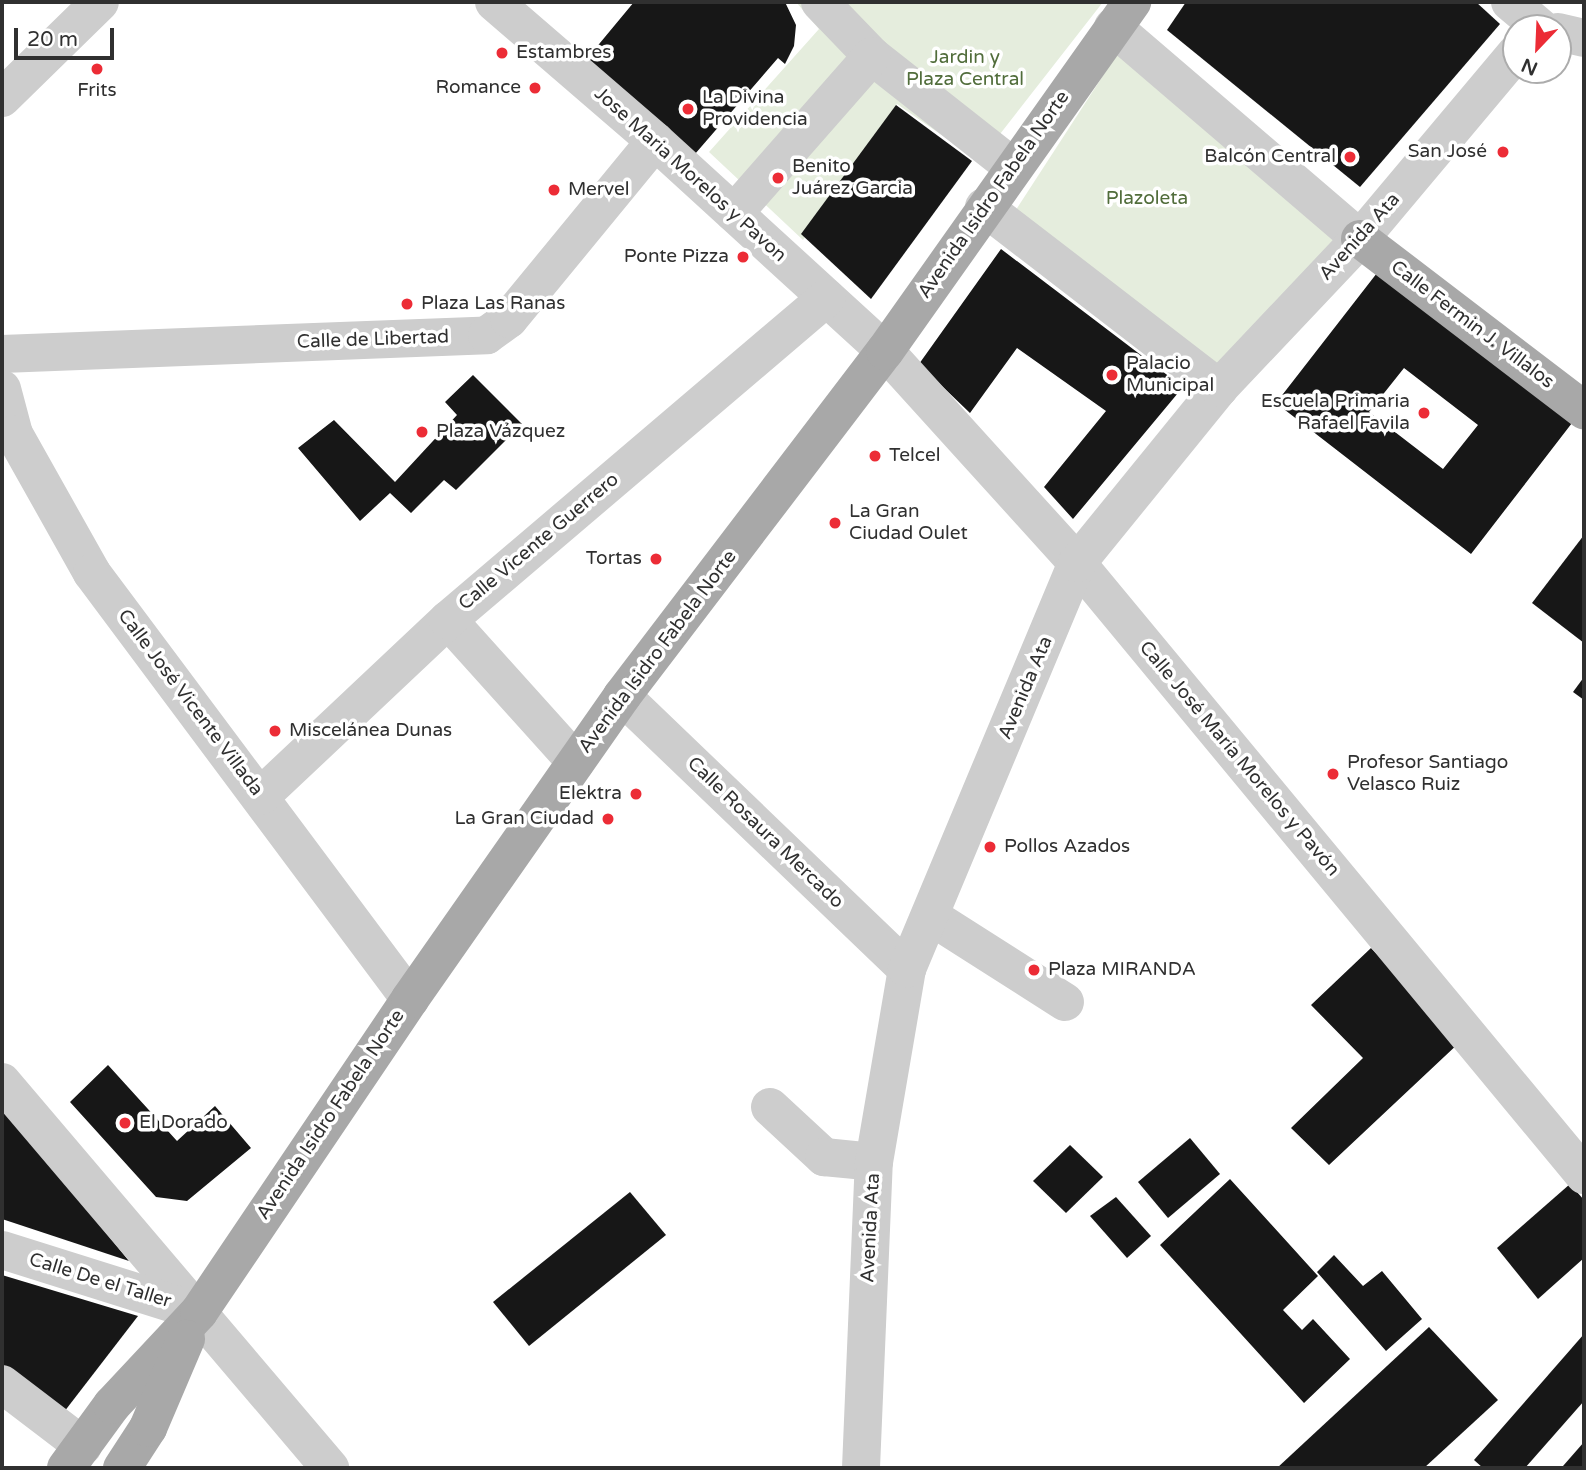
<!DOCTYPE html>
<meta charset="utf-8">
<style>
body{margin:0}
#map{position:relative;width:1586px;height:1470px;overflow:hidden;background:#fff;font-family:"Varela Round",sans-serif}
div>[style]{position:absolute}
.green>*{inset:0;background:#e5eddd}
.building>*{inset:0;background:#171717}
.minor>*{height:38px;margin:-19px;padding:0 19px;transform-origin:19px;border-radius:19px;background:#cdcdcd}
.major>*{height:38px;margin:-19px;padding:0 19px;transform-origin:19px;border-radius:19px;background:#a8a8a8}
.dots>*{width:19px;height:19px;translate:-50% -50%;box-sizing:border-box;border:4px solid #fff;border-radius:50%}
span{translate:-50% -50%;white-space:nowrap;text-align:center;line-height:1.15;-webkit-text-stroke:7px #fff;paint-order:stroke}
.poi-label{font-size:19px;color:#303030}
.left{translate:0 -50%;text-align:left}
.right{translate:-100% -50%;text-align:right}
.park-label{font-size:19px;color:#516d3b}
.street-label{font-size:19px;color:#303030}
.frame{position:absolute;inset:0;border:4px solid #303030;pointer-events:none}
.north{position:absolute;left:1502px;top:14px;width:70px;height:70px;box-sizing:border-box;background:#fff;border:2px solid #acacac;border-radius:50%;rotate:203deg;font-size:19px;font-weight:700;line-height:28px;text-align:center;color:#303030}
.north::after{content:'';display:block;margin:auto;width:24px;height:32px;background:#ec2c36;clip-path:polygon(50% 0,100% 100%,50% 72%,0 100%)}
.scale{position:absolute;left:14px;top:28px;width:100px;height:32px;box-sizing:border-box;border:4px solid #303030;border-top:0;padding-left:9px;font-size:21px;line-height:24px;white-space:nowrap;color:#303030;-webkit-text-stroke:5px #fff;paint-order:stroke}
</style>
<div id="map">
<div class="green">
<i style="clip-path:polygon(796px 2px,1103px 2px,979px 161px,897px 104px,803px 240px,709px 152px,819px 29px)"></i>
<i style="clip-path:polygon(1119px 51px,1342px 235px,1216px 377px,1012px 216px)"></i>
</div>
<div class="building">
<i style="clip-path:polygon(634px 2px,785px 2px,796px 25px,794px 46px,785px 64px,778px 58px,695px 154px,585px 61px)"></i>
<i style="clip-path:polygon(1186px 2px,1476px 2px,1500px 24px,1360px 187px,1167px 30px)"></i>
<i style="clip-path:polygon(896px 105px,972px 161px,871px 299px,801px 234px)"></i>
<i style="clip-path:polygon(1001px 249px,1183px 387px,1073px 519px,1044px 487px,1106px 411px,1017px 348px,970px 413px,919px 364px)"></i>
<i style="clip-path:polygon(evenodd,1377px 273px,1572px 423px,1471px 554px,1276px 403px,1377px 273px,1404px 368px,1478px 425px,1443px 469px,1369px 412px,1404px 368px)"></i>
<i style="clip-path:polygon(473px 375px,522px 424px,456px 490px,444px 480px,411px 513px,390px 493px,360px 521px,298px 448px,334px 420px,395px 482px,457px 415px,445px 402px)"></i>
<i style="clip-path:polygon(1584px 535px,1584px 643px,1532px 603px)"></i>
<i style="clip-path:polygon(1584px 677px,1584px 700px,1573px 692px)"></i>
<i style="clip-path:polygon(1371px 948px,1461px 1041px,1329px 1165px,1291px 1128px,1363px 1058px,1311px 1005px)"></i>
<i style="clip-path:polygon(108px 1065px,177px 1141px,215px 1106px,251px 1148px,187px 1201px,156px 1197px,70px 1102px)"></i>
<i style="clip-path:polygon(2px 1105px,129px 1261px,2px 1219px)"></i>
<i style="clip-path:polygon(1190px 1138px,1220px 1174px,1168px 1218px,1138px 1182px)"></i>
<i style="clip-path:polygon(1070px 1145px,1103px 1177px,1066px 1213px,1033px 1181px)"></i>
<i style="clip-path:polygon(1230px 1179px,1318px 1276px,1283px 1310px,1302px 1330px,1313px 1319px,1350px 1359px,1304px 1403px,1160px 1245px)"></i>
<i style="clip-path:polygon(1570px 1184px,1584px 1200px,1584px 1258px,1538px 1299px,1497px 1248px)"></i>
<i style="clip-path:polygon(630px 1192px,666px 1235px,529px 1346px,493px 1302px)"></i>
<i style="clip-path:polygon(1116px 1197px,1151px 1236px,1127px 1258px,1090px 1216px)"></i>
<i style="clip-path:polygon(1334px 1255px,1363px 1286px,1382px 1271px,1422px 1319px,1386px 1351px,1317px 1272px)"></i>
<i style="clip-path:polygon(2px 1275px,138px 1316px,64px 1412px,2px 1367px)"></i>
<i style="clip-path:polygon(1429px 1327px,1498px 1400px,1424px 1468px,1277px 1468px)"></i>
<i style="clip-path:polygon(1584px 1334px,1584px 1401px,1525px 1468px,1483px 1468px,1474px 1460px)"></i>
<i style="clip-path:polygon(1584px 1442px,1584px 1468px,1566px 1468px,1563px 1466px)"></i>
</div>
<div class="minor">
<i style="left:494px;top:2px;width:213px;rotate:40.8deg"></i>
<i style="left:655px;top:141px;width:311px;rotate:42.4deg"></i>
<i style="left:885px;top:351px;width:286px;rotate:47.8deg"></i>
<i style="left:1077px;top:563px;width:795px;rotate:50.36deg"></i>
<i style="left:820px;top:2px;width:75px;rotate:46.1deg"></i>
<i style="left:872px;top:56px;width:179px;rotate:38.2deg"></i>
<i style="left:1510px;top:2px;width:40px;rotate:40deg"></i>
<i style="left:1113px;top:27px;width:326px;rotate:40.6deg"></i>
<i style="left:1558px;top:32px;width:27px;rotate:13deg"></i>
<i style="left:2px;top:98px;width:137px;rotate:-44.4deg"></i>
<i style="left:984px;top:207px;width:297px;rotate:37.6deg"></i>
<i style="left:734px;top:213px;width:209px;rotate:-48.7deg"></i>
<i style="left:2px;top:354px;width:485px;rotate:-2.2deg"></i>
<i style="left:487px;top:335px;width:27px;rotate:-36deg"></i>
<i style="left:509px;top:319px;width:230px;rotate:-50.6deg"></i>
<i style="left:2px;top:389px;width:47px;rotate:75.1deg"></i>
<i style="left:14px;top:434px;width:159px;rotate:60.7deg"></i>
<i style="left:92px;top:573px;width:532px;rotate:53.26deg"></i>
<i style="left:448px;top:620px;width:191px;rotate:48deg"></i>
<i style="left:622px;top:696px;width:395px;rotate:43.8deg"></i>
<i style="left:261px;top:796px;width:257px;rotate:-43.3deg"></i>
<i style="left:448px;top:620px;width:497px;rotate:-40.4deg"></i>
<i style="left:930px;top:916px;width:160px;rotate:32.5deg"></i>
<i style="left:2px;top:1082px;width:507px;rotate:49.64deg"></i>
<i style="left:770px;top:1107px;width:74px;rotate:42.8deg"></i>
<i style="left:824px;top:1157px;width:50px;rotate:5.7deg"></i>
<i style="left:2px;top:1250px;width:204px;rotate:17.4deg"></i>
<i style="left:2px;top:1384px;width:102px;rotate:37.4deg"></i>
<i style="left:861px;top:1468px;width:306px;rotate:-87.6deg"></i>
<i style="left:874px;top:1162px;width:196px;rotate:-80.3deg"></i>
<i style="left:907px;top:969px;width:440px;rotate:-67.3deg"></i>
<i style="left:1077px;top:563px;width:225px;rotate:-50.9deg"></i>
<i style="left:1219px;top:388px;width:205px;rotate:-46.6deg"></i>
<i style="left:1360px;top:239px;width:243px;rotate:-50deg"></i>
</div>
<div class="major">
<i style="left:1360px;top:239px;width:282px;rotate:37.4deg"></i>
<i style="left:66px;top:1468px;width:78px;rotate:-53.9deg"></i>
<i style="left:112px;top:1405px;width:127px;rotate:-46.9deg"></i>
<i style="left:199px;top:1312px;width:377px;rotate:-56deg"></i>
<i style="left:410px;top:999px;width:370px;rotate:-55deg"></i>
<i style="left:622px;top:696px;width:434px;rotate:-52.7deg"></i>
<i style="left:885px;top:351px;width:428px;rotate:-54.7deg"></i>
<i style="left:122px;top:1468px;width:48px;rotate:-57deg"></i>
<i style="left:148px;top:1428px;width:97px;rotate:-66.9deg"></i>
</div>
<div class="dots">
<i style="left:502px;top:53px;background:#ec2c36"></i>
<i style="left:97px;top:69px;background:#ec2c36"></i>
<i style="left:535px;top:88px;background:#ec2c36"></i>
<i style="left:688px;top:109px;background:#ec2c36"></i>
<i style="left:1503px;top:152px;background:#ec2c36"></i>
<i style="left:1350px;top:157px;background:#ec2c36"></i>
<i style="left:778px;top:178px;background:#ec2c36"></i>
<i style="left:554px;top:190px;background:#ec2c36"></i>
<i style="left:743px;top:257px;background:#ec2c36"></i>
<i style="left:407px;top:304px;background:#ec2c36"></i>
<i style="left:1112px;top:375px;background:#ec2c36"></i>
<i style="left:1424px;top:413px;background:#ec2c36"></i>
<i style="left:422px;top:432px;background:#ec2c36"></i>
<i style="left:875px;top:456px;background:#ec2c36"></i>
<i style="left:835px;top:523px;background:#ec2c36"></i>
<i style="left:656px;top:559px;background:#ec2c36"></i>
<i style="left:275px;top:731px;background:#ec2c36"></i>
<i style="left:1333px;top:774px;background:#ec2c36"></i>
<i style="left:636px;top:794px;background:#ec2c36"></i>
<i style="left:608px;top:819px;background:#ec2c36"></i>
<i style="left:990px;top:847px;background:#ec2c36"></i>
<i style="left:1034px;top:970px;background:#ec2c36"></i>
<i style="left:125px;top:1123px;background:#ec2c36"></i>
</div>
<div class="poi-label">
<span class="left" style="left:516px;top:53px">Estambres</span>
<span class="right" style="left:521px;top:88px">Romance</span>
<span style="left:97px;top:91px">Frits</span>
<span class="left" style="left:702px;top:109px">La Divina<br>Providencia</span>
<span class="right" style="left:1487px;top:152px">San José</span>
<span class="right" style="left:1336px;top:157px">Balcón Central</span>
<span class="left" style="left:792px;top:178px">Benito<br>Juárez Garcia</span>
<span class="left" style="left:568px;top:190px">Mervel</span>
<span class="right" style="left:729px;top:257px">Ponte Pizza</span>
<span class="left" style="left:421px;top:304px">Plaza Las Ranas</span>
<span class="left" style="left:1126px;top:375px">Palacio<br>Municipal</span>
<span class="right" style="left:1410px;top:413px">Escuela Primaria<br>Rafael Favila</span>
<span class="left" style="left:436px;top:432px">Plaza Vázquez</span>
<span class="left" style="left:889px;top:456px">Telcel</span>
<span class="left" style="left:849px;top:523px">La Gran<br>Ciudad Oulet</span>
<span class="right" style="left:642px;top:559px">Tortas</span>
<span class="left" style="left:289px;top:731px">Miscelánea Dunas</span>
<span class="left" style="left:1347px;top:774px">Profesor Santiago<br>Velasco Ruiz</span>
<span class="right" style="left:622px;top:794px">Elektra</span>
<span class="right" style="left:594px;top:819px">La Gran Ciudad</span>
<span class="left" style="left:1004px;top:847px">Pollos Azados</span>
<span class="left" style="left:1048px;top:970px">Plaza MIRANDA</span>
<span class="left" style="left:139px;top:1123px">El Dorado</span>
</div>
<div class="park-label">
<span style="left:965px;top:69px">Jardin y<br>Plaza Central</span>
<span style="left:1147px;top:199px">Plazoleta</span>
</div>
<div class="street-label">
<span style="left:690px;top:175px;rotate:42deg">Jose Maria Morelos y Pavon</span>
<span style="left:994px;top:195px;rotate:-55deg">Avenida Isidro Fabela Norte</span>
<span style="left:1360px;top:237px;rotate:-48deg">Avenida Ata</span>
<span style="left:1472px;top:325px;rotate:37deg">Calle Fermin J. Villalos</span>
<span style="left:373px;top:340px;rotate:-2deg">Calle de Libertad</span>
<span style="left:539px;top:542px;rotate:-40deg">Calle Vicente Guerrero</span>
<span style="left:658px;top:652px;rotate:-53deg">Avenida Isidro Fabela Norte</span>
<span style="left:1026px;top:688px;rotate:-67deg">Avenida Ata</span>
<span style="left:190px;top:703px;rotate:53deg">Calle José Vicente Villada</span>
<span style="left:1239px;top:759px;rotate:50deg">Calle José María Morelos y Pavón</span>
<span style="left:765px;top:833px;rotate:44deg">Calle Rosaura Mercado</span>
<span style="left:331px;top:1115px;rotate:-56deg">Avenida Isidro Fabela Norte</span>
<span style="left:871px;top:1228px;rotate:-87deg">Avenida Ata</span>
<span style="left:100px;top:1281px;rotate:17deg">Calle De el Taller</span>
</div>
<div class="frame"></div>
<div class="north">N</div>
<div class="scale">20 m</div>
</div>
